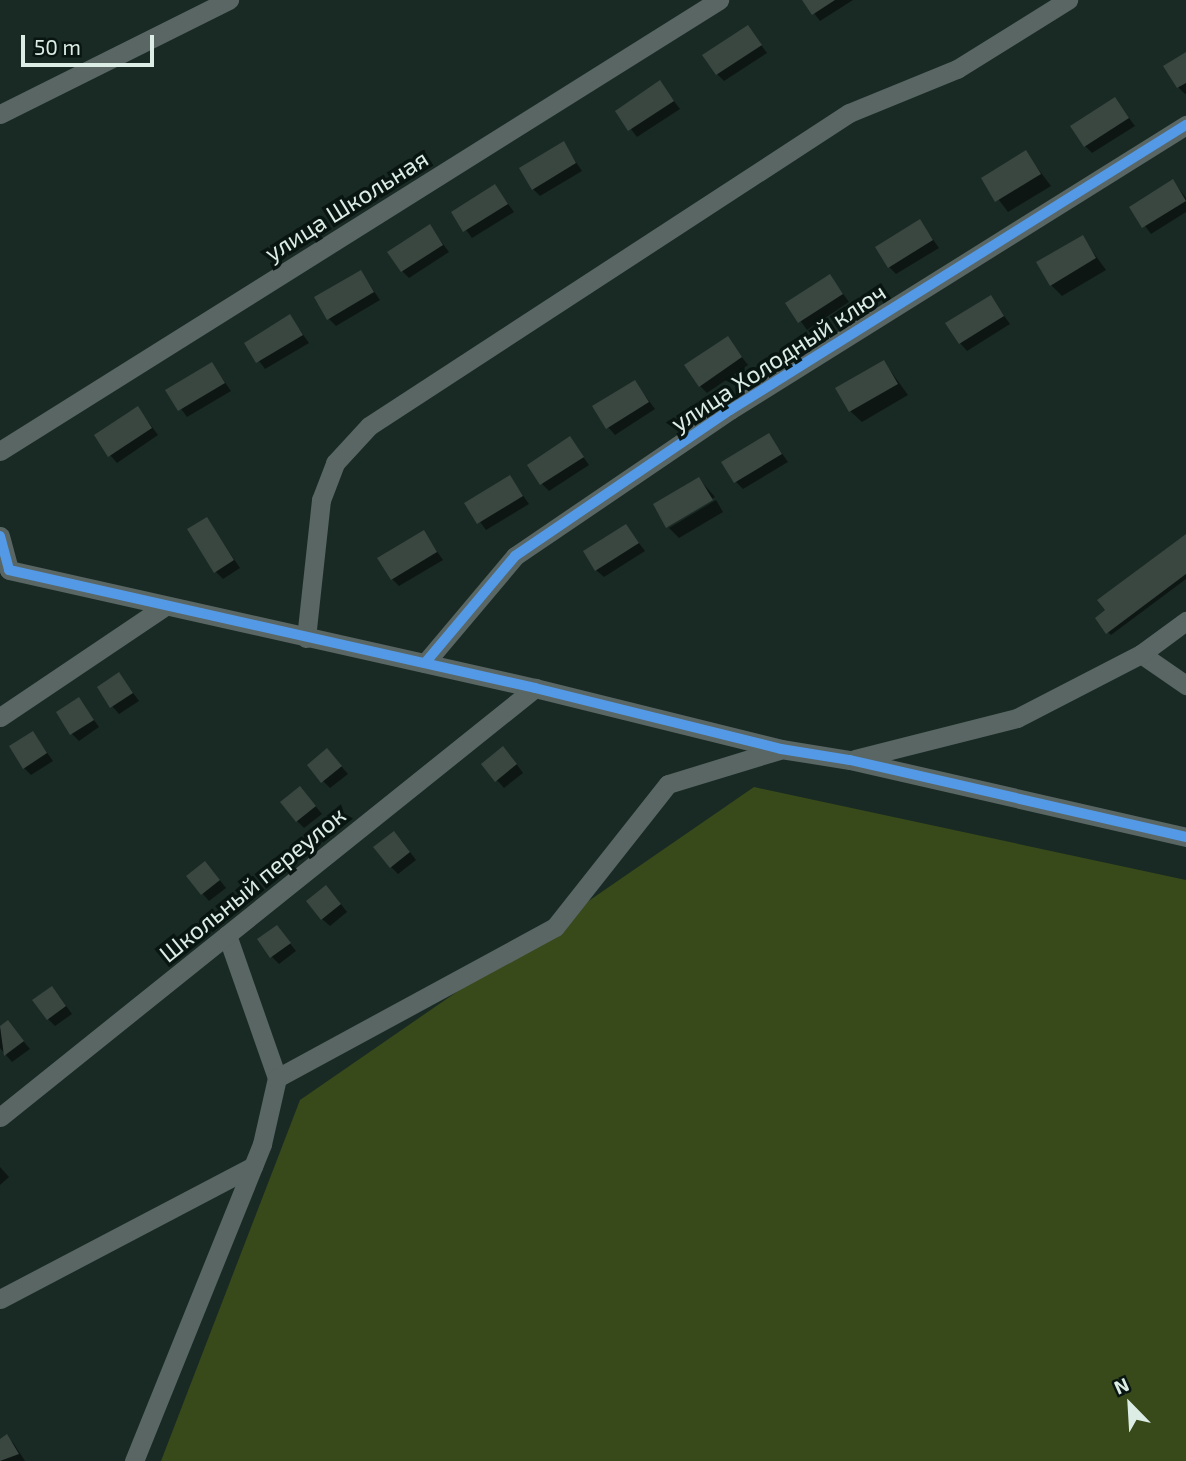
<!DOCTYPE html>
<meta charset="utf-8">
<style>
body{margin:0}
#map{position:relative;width:1186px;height:1461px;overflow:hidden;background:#192a24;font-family:"Exo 2",sans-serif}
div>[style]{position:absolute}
.green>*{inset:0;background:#38491a}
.shadow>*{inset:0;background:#0007}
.building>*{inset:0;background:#3a4640}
.minor>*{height:19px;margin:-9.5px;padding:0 9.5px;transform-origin:9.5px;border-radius:9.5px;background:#596664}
.cycleway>*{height:10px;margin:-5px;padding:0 5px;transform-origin:5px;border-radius:5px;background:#5399e6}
span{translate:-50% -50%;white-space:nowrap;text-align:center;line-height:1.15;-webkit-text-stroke:7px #091511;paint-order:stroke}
.street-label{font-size:24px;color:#dcede6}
.north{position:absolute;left:1095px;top:1370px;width:70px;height:70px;-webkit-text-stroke:5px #091511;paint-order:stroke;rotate:336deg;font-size:19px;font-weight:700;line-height:28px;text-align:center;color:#dcede6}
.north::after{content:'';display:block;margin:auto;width:24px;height:32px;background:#dcede6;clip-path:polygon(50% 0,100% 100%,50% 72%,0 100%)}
.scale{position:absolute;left:21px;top:35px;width:133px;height:32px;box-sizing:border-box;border:4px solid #dcede6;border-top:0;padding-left:9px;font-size:21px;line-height:24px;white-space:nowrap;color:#dcede6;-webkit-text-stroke:5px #091511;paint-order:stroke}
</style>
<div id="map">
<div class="green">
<i style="clip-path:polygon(754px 787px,1186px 880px,1186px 1461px,161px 1461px,300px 1100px)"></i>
</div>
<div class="shadow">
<i style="clip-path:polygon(804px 0,853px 0,820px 21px)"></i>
<i style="clip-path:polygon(748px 27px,767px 53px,724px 81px,717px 74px)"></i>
<i style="clip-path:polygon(1186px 54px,1186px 94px,1185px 94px,1178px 87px)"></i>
<i style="clip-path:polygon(660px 83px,680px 109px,637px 137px,617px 111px)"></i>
<i style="clip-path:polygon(1115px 99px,1135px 126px,1092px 153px,1085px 146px)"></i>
<i style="clip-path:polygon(563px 143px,582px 171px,540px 196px,533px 189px)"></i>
<i style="clip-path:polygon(1026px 153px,1051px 186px,1008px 212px,983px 179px)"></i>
<i style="clip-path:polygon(1173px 181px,1186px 198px,1186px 212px,1151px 234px,1131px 207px)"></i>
<i style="clip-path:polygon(495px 186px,514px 212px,472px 238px,453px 212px)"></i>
<i style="clip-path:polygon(920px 221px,939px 248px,896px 274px,889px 267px)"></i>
<i style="clip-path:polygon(430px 227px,449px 252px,409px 278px,402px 271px)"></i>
<i style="clip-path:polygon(1082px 237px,1106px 270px,1062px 296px,1051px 285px)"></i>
<i style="clip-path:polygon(361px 272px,380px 300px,336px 326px,329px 319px)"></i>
<i style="clip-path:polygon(830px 276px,849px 302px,807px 330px,788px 303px)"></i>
<i style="clip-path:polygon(991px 298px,1010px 324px,967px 351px,960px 343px)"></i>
<i style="clip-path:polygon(290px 316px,309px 343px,265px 369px,246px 343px)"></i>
<i style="clip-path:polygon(727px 338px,748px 365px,707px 393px,700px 386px)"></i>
<i style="clip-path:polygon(884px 362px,908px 395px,862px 422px,850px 411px)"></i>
<i style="clip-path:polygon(212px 364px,231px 391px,187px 417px,168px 391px)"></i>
<i style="clip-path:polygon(635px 382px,655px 409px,615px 435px,608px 427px)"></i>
<i style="clip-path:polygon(138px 408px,158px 435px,117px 463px,110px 455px)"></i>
<i style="clip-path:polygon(769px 435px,788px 462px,743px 489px,736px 482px)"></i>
<i style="clip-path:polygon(570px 439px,589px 465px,549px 491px,542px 484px)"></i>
<i style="clip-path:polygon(510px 477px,529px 504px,486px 530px,467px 504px)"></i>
<i style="clip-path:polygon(699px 479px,715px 497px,668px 527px,655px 505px)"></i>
<i style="clip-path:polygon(716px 500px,723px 512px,679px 538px,669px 528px)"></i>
<i style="clip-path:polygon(207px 519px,240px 568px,223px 579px,216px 572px)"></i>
<i style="clip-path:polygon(626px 526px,645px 551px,604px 577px,596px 570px)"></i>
<i style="clip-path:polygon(423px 532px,443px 560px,399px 586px,392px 579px)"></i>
<i style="clip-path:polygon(1186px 536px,1186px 579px,1111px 635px,1108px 632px)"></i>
<i style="clip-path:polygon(119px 674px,139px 701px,119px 714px,112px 706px)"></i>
<i style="clip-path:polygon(79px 699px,99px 727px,79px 741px,71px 733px)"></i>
<i style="clip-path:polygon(33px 733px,53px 761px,31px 775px,24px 768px)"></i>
<i style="clip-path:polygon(510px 755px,523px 773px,504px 788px,483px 764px)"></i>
<i style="clip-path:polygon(334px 758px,348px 774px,330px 788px,323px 781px)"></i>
<i style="clip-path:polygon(307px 796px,322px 814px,304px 828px,297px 821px)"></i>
<i style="clip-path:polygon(401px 840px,416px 860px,398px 874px,391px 867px)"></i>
<i style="clip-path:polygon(212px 870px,226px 888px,209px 901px,188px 877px)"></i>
<i style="clip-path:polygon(333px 894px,347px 912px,330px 926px,322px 919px)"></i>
<i style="clip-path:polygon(277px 927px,296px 951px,279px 964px,272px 957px)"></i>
<i style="clip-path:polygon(59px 996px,72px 1014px,55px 1026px,48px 1019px)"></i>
<i style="clip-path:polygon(8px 1023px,30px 1049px,12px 1062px,0 1048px,0 1029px)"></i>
<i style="clip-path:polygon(0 1167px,9px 1177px,0 1185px)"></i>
<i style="clip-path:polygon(7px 1436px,14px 1444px,25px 1461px,0 1461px,0 1441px)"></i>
</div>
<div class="building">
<i style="clip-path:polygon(802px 0,835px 0,812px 15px)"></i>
<i style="clip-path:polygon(748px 25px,762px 45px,716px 75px,702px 55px)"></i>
<i style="clip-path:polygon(1186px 52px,1186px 83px,1177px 88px,1163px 66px)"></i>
<i style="clip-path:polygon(660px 80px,674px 101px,628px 131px,615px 111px)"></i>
<i style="clip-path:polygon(1115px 97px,1129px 118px,1084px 147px,1070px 126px)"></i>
<i style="clip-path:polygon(564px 141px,576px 163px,532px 190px,519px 168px)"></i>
<i style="clip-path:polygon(1026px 150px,1041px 174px,995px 202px,981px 178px)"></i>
<i style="clip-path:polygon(1173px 179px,1186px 201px,1142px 228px,1129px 207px)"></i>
<i style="clip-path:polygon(495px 184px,508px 204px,463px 232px,451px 212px)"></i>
<i style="clip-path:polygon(920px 219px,933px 240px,888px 268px,875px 247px)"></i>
<i style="clip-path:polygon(430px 224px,443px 245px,401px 272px,387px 252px)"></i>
<i style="clip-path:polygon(1083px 235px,1096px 258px,1050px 286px,1036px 262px)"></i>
<i style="clip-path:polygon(361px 270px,374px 292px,327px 320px,314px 297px)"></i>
<i style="clip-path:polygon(830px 274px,843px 294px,798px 323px,785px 303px)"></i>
<i style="clip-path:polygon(991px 295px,1004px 316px,959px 344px,945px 323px)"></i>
<i style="clip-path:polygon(290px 314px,303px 335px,256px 363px,244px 343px)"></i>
<i style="clip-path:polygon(728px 336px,742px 357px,699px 387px,684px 365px)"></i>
<i style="clip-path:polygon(884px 360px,898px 384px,849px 412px,835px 388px)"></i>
<i style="clip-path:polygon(212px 362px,225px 383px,178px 411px,165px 390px)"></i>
<i style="clip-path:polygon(635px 380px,649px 402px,606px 429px,592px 406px)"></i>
<i style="clip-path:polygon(138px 406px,152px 428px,108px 457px,94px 435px)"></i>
<i style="clip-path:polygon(769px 433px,782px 454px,734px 483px,721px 462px)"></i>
<i style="clip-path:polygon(570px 436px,584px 457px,540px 485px,527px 465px)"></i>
<i style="clip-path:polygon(510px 475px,523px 496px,477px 524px,464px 503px)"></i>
<i style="clip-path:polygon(699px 477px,713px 500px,666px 528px,653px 504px)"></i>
<i style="clip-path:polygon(207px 517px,234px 560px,214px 573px,187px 529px)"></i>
<i style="clip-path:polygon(626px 524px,639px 543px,595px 571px,583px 551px)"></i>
<i style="clip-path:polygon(424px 530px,437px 552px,391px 580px,377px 558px)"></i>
<i style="clip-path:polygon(1186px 534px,1186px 574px,1106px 634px,1095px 618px,1105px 610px,1097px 600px)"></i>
<i style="clip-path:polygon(119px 672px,133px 693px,110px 708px,97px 687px)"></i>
<i style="clip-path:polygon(79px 697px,94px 720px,70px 735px,56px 712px)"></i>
<i style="clip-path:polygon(33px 731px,47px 753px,23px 769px,9px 746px)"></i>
<i style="clip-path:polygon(503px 746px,517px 764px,495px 782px,481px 764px)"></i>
<i style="clip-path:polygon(327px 748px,342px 766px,321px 783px,307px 765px)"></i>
<i style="clip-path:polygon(300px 786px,316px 806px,296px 822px,280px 802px)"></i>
<i style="clip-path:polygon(394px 831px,410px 852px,390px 868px,373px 847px)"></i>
<i style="clip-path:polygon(205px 861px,220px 880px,201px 895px,186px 876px)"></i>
<i style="clip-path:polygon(326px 885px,341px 904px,321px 920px,306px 901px)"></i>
<i style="clip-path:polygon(277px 925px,291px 943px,270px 958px,257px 939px)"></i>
<i style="clip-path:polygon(52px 986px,66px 1006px,47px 1020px,32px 1000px)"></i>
<i style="clip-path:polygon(8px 1020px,24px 1041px,4px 1056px,0 1026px)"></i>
<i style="clip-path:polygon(7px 1434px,19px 1454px,0 1461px,0 1439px)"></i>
</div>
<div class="minor">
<i style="left:0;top:114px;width:256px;rotate:-26.5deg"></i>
<i style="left:0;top:451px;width:849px;rotate:-32.1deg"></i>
<i style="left:0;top:536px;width:35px;rotate:75deg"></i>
<i style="left:9px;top:570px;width:539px;rotate:12.64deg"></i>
<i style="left:535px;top:688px;width:253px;rotate:13.9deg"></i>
<i style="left:781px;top:749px;width:70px;rotate:9.1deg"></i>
<i style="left:850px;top:760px;width:345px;rotate:12.9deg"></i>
<i style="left:306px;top:638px;width:139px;rotate:-83.8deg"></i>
<i style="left:321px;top:500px;width:40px;rotate:-69deg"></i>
<i style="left:335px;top:463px;width:50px;rotate:-47.4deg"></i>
<i style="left:369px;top:426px;width:573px;rotate:-33.11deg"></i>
<i style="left:849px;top:113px;width:117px;rotate:-22.2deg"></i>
<i style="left:957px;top:69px;width:131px;rotate:-31.9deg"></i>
<i style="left:1141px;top:654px;width:55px;rotate:34.6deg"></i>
<i style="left:425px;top:663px;width:140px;rotate:-49.9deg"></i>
<i style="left:515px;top:556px;width:260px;rotate:-34.2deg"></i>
<i style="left:730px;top:410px;width:538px;rotate:-32.01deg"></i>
<i style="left:0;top:717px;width:199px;rotate:-33.9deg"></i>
<i style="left:855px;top:759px;width:167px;rotate:-14.2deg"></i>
<i style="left:1017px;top:718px;width:140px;rotate:-27.3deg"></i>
<i style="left:1141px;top:654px;width:56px;rotate:-36.3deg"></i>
<i style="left:227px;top:935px;width:151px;rotate:70.7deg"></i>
<i style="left:0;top:1117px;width:686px;rotate:-38.73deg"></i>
<i style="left:0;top:1299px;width:286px;rotate:-27.7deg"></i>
<i style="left:134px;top:1461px;width:342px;rotate:-68deg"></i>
<i style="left:262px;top:1144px;width:68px;rotate:-77.2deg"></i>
<i style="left:277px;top:1078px;width:316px;rotate:-28.5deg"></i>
<i style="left:555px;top:927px;width:182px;rotate:-51.7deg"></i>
<i style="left:668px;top:784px;width:116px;rotate:-17deg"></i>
</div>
<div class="cycleway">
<i style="left:0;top:536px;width:35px;rotate:75deg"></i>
<i style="left:9px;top:570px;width:539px;rotate:12.64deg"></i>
<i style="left:535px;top:688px;width:253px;rotate:13.9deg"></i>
<i style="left:781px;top:749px;width:70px;rotate:9.1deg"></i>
<i style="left:850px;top:760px;width:345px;rotate:12.9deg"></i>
<i style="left:425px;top:663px;width:140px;rotate:-49.9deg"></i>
<i style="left:515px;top:556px;width:260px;rotate:-34.2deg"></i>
<i style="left:730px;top:410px;width:538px;rotate:-32.01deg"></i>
</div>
<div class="street-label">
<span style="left:346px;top:205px;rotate:-32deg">улица Школьная</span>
<span style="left:778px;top:357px;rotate:-33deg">улица Холодный ключ</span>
<span style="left:252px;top:884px;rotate:-39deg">Школьный переулок</span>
</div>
<div class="north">N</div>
<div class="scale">50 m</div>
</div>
